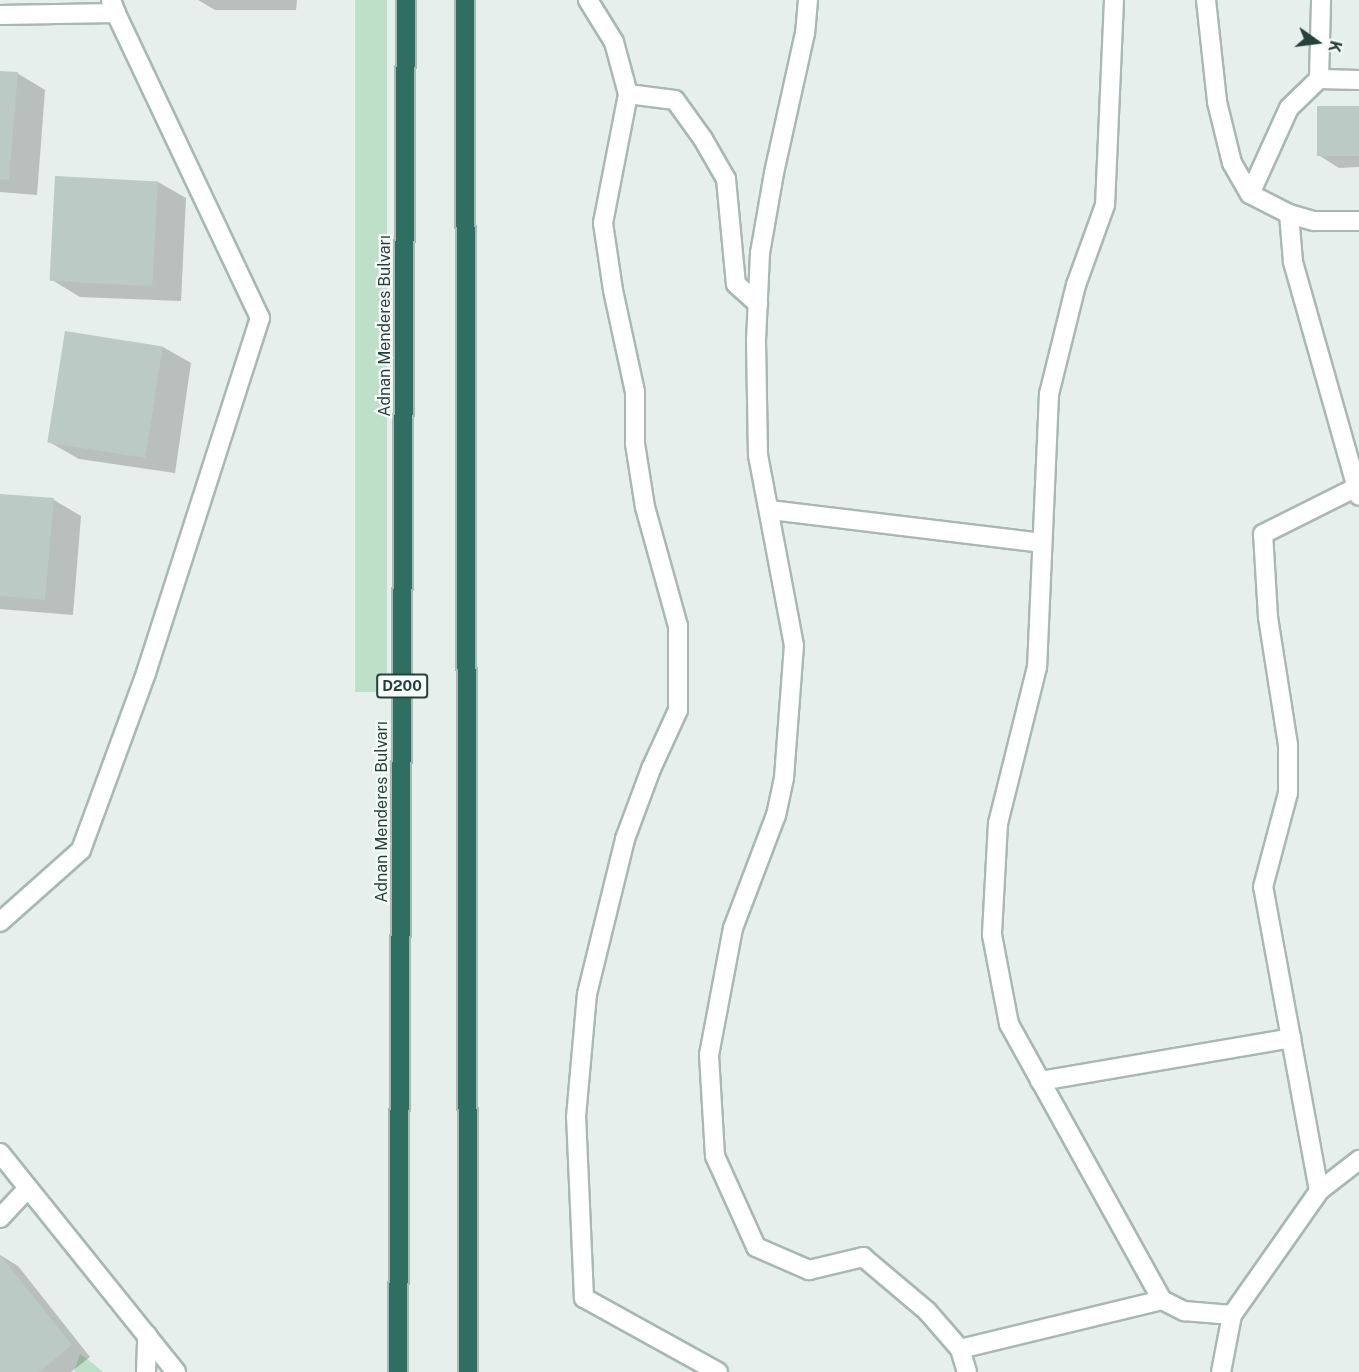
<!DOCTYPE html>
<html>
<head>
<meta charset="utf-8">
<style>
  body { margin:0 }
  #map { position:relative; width:1359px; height:1372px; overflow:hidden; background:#e6efeb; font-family:"Public Sans",sans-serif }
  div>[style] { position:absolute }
  .green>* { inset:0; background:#bfe0c8; transform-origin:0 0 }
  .shadow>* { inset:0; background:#0003 }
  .building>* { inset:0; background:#bbcac4; transform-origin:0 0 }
  .roads { filter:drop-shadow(2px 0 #a8b8b2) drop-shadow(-2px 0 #a8b8b2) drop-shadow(0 2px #a8b8b2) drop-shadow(0 -2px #a8b8b2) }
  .minor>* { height:18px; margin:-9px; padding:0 9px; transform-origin:9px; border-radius:9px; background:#fff }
  .highway>* { height:18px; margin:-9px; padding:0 9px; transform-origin:9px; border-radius:9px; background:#2f6f62 }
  span { translate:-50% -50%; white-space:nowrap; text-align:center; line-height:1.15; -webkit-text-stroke:4.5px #f7fbf9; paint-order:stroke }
  .shield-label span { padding:2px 4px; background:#f7fbf9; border:2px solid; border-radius:4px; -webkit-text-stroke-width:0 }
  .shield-label { font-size:15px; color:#24423a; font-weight:700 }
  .street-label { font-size:16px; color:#24423a }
  .north { position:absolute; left:1287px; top:12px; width:60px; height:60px; -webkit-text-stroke:4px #f7fbf9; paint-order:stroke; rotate:104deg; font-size:16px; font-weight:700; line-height:24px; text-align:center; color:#24423a }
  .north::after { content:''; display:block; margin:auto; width:21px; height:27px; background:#24423a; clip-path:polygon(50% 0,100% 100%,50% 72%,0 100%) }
</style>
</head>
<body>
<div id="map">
  <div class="green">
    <div style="left:355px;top:0;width:32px;height:692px"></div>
    <div style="clip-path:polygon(80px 1354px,94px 1364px,103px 1372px,74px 1372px)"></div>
  </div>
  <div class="shadow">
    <div style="clip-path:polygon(198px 0,297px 0,296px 10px,215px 10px)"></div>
    <div style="clip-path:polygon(0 72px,17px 73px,45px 90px,37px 195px,0 192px)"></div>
    <div style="clip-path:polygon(1359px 108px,1359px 167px,1339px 168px,1320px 156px)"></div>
    <div style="clip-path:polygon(158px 182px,186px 198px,181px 301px,80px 297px,52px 280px)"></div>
    <div style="clip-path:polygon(163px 347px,191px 363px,175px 473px,79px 459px,51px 443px)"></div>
    <div style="clip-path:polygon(0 495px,54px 500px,81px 516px,73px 615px,0 609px)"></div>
    <div style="clip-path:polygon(0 1255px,18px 1266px,90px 1357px,71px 1372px,0 1372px)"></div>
  </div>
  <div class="building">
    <div style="clip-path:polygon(0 71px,18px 72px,9px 180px,0 179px)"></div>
    <div style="left:1359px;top:106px;width:50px;height:42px;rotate:90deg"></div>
    <div style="left:55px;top:176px;width:103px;height:105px;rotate:3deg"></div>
    <div style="left:65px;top:331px;width:99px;height:113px;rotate:9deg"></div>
    <div style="clip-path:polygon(0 494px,54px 498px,45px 600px,0 596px)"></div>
    <div style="clip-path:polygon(0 1255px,72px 1345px,39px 1372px,0 1372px)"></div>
  </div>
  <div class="roads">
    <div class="minor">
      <div style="left:588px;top:0;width:49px;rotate:58.2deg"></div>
      <div style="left:614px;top:42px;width:54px;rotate:74.9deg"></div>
      <div style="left:808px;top:0;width:33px;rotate:95deg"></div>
      <div style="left:805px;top:33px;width:143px;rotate:102.5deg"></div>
      <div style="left:774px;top:173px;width:81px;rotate:99.9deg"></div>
      <div style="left:760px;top:253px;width:88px;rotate:92.6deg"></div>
      <div style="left:756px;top:341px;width:114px;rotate:89deg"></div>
      <div style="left:758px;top:455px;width:193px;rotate:79.3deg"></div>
      <div style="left:794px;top:645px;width:133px;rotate:94.3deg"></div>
      <div style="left:784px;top:778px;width:38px;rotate:102deg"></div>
      <div style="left:776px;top:815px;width:121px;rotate:110.8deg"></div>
      <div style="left:733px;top:928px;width:129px;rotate:100.7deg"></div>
      <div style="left:709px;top:1055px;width:101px;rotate:86.6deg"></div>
      <div style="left:715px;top:1156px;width:100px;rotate:65.7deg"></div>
      <div style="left:756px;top:1247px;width:58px;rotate:23.5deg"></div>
      <div style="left:809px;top:1270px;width:56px;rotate:-13.5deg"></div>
      <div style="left:863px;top:1257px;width:84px;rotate:40.2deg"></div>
      <div style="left:927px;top:1311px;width:50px;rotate:49deg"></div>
      <div style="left:1114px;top:0;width:205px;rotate:92.5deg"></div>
      <div style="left:1105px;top:205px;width:85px;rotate:109.9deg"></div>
      <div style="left:1076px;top:285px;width:112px;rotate:103.9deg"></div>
      <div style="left:1049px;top:394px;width:273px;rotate:92.5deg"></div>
      <div style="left:1037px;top:667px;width:161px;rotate:104deg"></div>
      <div style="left:998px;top:823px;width:112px;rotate:93.1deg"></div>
      <div style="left:992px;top:935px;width:91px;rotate:79.2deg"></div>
      <div style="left:1009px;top:1024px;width:316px;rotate:61deg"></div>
      <div style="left:1162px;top:1300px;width:25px;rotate:27deg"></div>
      <div style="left:1184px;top:1311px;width:48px;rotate:4.8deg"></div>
      <div style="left:1232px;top:1315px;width:58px;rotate:100.9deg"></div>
      <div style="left:1206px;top:0;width:103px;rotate:83.8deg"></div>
      <div style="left:1217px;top:102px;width:63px;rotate:76.2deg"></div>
      <div style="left:1232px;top:163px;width:36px;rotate:60deg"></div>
      <div style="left:1250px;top:194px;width:44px;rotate:27.1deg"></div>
      <div style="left:1289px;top:214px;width:26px;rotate:16deg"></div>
      <div style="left:1314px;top:221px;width:45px"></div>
      <div style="left:0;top:15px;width:116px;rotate:-1deg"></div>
      <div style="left:116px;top:13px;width:14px;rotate:-111deg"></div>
      <div style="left:1319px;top:79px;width:40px;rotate:1.4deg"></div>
      <div style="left:1250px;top:194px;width:94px;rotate:-65.6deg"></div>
      <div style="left:1289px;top:108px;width:42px;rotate:-44deg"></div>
      <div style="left:1319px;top:79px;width:79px;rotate:-88.5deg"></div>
      <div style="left:1289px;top:214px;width:48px;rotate:85.2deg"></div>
      <div style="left:1293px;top:262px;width:243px;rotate:74.2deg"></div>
      <div style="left:770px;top:510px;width:274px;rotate:6.9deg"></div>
      <div style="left:0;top:922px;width:108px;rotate:-41.6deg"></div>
      <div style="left:81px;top:850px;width:189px;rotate:-69.8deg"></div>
      <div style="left:146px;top:673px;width:373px;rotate:-72.2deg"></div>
      <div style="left:260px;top:318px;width:337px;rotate:-115.3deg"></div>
      <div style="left:1040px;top:1081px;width:255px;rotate:-9.7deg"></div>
      <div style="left:0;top:1153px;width:281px;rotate:51.2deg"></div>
      <div style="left:1319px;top:1191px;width:51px;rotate:-37.8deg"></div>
      <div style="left:0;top:1218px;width:41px;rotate:-47deg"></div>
      <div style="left:1232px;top:1315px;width:151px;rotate:-54.9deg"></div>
      <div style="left:1319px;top:1191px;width:309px;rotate:-100.4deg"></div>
      <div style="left:1263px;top:887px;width:97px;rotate:-75.1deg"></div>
      <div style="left:1288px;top:793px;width:48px;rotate:-90deg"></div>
      <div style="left:1288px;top:745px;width:130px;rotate:-98.9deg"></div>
      <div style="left:1268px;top:617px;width:83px;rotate:-93.4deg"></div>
      <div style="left:1263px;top:534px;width:105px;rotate:-26.6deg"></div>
      <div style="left:146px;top:1372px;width:37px;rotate:-88deg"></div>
      <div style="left:718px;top:1372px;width:153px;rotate:-151.1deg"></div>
      <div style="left:584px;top:1298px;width:181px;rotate:-92.5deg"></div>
      <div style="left:576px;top:1117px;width:123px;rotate:-84.9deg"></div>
      <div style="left:587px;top:994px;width:160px;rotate:-76.2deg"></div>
      <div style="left:625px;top:839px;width:75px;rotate:-69.6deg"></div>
      <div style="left:651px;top:769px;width:65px;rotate:-65.4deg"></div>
      <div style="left:678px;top:710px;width:84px;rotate:-90deg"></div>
      <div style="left:678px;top:626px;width:123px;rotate:-105.5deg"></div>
      <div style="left:645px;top:507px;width:64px;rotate:-99deg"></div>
      <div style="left:635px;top:444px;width:52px;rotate:-90deg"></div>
      <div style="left:635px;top:392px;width:104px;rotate:-102.2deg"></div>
      <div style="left:613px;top:290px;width:68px;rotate:-98.5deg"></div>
      <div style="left:603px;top:223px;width:131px;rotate:-79deg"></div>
      <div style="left:628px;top:94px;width:47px;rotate:7.3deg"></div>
      <div style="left:675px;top:100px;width:48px;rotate:54.3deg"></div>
      <div style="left:703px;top:139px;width:46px;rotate:60.1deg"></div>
      <div style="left:726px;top:179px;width:105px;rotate:84.6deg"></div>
      <div style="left:736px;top:284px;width:30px;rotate:42deg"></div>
      <div style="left:967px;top:1372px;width:24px;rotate:-107deg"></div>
      <div style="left:960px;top:1349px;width:208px;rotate:-13.6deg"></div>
    </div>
    <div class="highway">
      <div style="left:465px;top:0;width:1372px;rotate:89.87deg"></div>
      <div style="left:398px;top:1372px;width:1372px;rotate:-89.67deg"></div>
    </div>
  </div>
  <div class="shield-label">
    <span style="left:402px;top:686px">D200</span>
  </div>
  <div class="street-label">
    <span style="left:385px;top:326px;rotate:-90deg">Adnan Menderes Bulvarı</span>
    <span style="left:382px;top:812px;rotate:-90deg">Adnan Menderes Bulvarı</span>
  </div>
  <div class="north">K</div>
</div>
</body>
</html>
